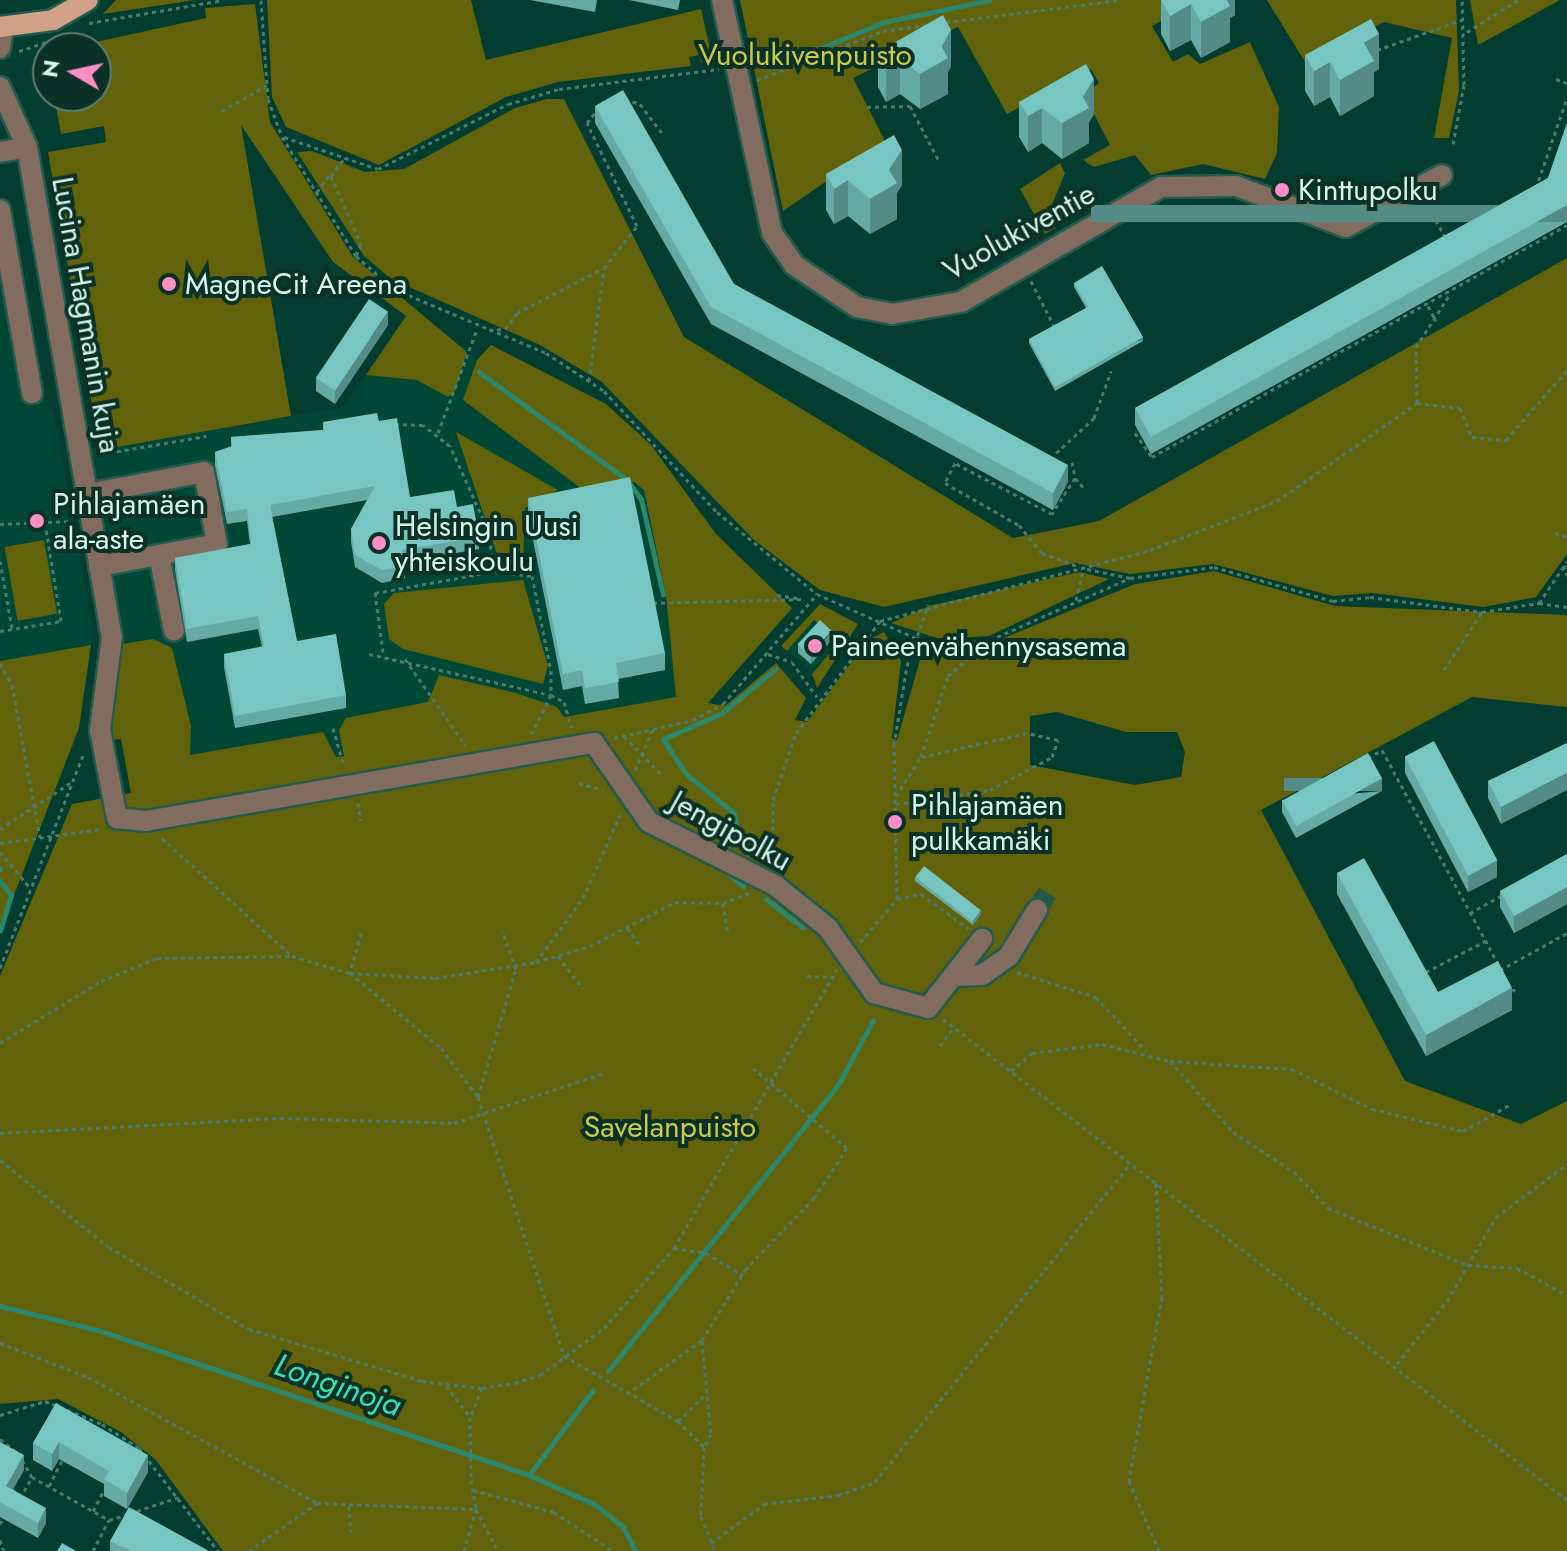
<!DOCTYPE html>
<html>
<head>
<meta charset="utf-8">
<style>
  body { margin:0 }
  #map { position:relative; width:1567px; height:1551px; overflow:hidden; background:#023d2f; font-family:Jost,sans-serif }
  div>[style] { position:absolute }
  .built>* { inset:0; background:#004736; transform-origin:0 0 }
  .green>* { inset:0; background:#62620b; transform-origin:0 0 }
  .stream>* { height:5px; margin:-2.5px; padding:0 2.5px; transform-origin:2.5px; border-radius:2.5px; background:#2d876d }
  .minor-tunnel>* { height:20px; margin-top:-10px; transform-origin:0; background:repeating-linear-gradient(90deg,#22594b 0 20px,transparent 0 30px) }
  .path>* { height:3px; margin-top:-1.5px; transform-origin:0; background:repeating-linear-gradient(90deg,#4a7c6e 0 4px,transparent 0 8px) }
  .roads { filter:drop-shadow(2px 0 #245b4d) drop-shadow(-2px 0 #245b4d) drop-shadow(0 2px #245b4d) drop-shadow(0 -2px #245b4d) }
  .minor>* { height:20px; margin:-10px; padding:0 10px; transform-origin:10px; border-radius:10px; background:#826b5f }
  .major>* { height:20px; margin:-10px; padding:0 10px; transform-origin:10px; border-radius:10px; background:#d1a288 }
  .wall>* { inset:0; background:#66aaa6 }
  .shaded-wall>* { inset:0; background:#538b87; transform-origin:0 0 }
  .building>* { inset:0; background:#77c6c1; transform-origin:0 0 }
  .dots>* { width:22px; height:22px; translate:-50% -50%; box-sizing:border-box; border:4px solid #0b3126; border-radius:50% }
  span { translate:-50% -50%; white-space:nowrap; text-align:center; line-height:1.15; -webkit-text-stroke:8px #0b3126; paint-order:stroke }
  .park-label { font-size:30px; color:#c8ca49 }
  .poi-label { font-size:30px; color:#d4f6e8 }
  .left { translate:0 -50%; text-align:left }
  .street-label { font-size:30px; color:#d4f6e8 }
  .water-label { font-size:32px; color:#38e0b3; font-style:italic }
  .north { position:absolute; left:32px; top:32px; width:80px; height:80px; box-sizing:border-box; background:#0b3126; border:2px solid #5b8074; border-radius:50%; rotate:279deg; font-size:22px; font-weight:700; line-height:32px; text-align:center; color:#d4f6e8 }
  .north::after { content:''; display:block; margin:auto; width:28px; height:36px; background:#fb8fc4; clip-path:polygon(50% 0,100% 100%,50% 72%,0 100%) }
</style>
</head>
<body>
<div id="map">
  <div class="built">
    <div style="clip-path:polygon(0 226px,31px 385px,54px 412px,93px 630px,91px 645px,0 661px)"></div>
    <div style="clip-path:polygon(411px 309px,644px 490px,666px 596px,676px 697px,131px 793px,121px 739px,109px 720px,88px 451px,344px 407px)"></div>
    <div style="left:814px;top:620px;width:33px;height:41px;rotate:41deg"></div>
  </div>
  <div class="green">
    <div style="clip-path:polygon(116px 0,195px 0,103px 14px)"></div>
    <div style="clip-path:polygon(267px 0,471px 0,486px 60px,701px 9px,713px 62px,701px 63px,699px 55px,689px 57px,691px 66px,558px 82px,506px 97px,379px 165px,286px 127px,272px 97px)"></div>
    <div style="clip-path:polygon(740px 0,1198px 0,1152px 26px,1173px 62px,1188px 54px,1200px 64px,1250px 42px,1279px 107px,1277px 153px,1265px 179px,1203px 164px,1151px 175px,1135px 155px,1094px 167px,1083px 160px,1110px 145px,1084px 95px,1099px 83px,1091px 69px,1007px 114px,958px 27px,853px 78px,885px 141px,783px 211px)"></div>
    <div style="clip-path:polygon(1267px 0,1456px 0,1459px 91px,1449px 138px,1434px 138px,1452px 38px,1384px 22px,1305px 62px)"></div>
    <div style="clip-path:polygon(1470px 0,1560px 0,1478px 45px)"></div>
    <div style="clip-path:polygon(255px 4px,270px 122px,353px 257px,467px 352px,455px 391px,448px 397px,417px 380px,366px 375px,406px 316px,333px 262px,241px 125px,291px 416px,100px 450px,48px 152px,106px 142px,104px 126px,61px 134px,54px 96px,96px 96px,96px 48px,68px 48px,206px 18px,205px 8px)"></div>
    <div style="clip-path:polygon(547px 99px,564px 99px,684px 337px,1013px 538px,1099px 521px,1567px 258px,1567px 554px,1536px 597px,1483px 607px,1373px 593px,1333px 596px,1213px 564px,1130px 574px,1075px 563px,884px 607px,820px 590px,754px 540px,602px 382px,540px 345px,391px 279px,364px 256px,297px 152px,312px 151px,365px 172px,404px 169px,515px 108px)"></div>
    <div style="clip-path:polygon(1060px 163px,1065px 173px,1046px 219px,1056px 228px,1045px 234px,1020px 189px)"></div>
    <div style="clip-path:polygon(evenodd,491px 345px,606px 404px,651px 445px,716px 534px,792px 608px,708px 703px,725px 706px,776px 663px,806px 698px,795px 720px,807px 722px,868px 640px,884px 632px,901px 661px,892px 738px,897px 740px,924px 646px,992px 643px,1135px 584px,1214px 571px,1335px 606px,1567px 615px,1567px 707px,1472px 697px,1261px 810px,1405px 1081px,1521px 1124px,1567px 1101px,1567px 1551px,223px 1551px,156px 1460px,121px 1432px,58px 1399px,0 1404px,0 976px,72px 804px,131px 793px,121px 739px,108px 740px,117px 645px,153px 639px,172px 648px,191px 726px,190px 755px,323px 732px,336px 757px,344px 756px,339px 730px,346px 718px,428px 702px,439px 675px,516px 693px,557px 707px,564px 717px,676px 697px,666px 596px,644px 490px,634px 482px,582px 489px,463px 400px,477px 360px,491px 345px,1057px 712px,1126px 732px,1177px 732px,1185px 752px,1181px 777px,1135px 785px,1030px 765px,1030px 716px,1057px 712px)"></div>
    <div style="clip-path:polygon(456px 432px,558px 490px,525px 508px,523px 563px,500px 563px)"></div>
    <div style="left:44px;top:540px;width:75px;height:40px;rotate:80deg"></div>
    <div style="clip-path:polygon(1079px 572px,1109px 579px,989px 636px,940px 639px,891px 623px,929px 606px)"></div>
    <div style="clip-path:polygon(523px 580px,548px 666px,543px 684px,403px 649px,389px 639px,384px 604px,394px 593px)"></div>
    <div style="clip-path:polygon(820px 604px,858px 624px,817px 688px,812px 674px,839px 642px,814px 620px,787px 651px,781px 646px)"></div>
    <div style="clip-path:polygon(91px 645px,79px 728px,0 931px,0 661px)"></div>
  </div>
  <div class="stream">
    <div style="left:760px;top:62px;width:15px;rotate:20deg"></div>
    <div style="left:774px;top:67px;width:119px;rotate:-22.2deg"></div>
    <div style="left:884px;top:22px;width:108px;rotate:-11.7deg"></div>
    <div style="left:479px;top:372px;width:183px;rotate:36.1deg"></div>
    <div style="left:627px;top:480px;width:24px;rotate:54deg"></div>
    <div style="left:641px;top:499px;width:98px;rotate:77.1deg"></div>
    <div style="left:726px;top:847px;width:20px;rotate:-57deg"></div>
    <div style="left:737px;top:830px;width:17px;rotate:-100deg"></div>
    <div style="left:734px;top:813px;width:62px;rotate:-140.9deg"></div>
    <div style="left:686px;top:774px;width:42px;rotate:-123.3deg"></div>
    <div style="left:663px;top:739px;width:64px;rotate:-23.8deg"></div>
    <div style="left:722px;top:713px;width:69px;rotate:-39.7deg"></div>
    <div style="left:713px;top:860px;width:40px;rotate:41deg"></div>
    <div style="left:0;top:869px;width:1px;rotate:-90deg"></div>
    <div style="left:0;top:881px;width:18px;rotate:52deg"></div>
    <div style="left:11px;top:895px;width:37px;rotate:107deg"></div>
    <div style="left:766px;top:899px;width:46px;rotate:37.9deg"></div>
    <div style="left:0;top:1306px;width:101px;rotate:13.8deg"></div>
    <div style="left:98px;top:1330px;width:455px;rotate:18.6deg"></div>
    <div style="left:529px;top:1475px;width:71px;rotate:24deg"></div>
    <div style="left:594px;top:1504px;width:37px;rotate:38deg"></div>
    <div style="left:623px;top:1527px;width:27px;rotate:62deg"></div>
    <div style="left:608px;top:1371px;width:367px;rotate:-51.2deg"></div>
    <div style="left:838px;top:1085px;width:74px;rotate:-61.7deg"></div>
    <div style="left:529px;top:1475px;width:106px;rotate:-53deg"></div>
  </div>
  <div class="minor-tunnel">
    <div style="left:1037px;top:910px;width:29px;rotate:-59deg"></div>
  </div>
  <div class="path">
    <div style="left:261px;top:0;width:99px;rotate:86deg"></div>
    <div style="left:268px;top:99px;width:40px;rotate:69.8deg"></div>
    <div style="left:282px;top:137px;width:140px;rotate:58.1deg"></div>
    <div style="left:356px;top:256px;width:50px;rotate:41deg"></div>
    <div style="left:394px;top:289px;width:165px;rotate:22.8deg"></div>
    <div style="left:546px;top:353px;width:69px;rotate:33.2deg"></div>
    <div style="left:604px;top:391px;width:166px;rotate:47deg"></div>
    <div style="left:717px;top:512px;width:129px;rotate:39.4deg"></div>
    <div style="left:817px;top:594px;width:108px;rotate:24deg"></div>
    <div style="left:916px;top:638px;width:33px;rotate:11deg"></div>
    <div style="left:948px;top:644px;width:42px;rotate:-5.4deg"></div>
    <div style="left:990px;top:640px;width:153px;rotate:-23.9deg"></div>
    <div style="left:1130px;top:578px;width:85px;rotate:-7.5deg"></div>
    <div style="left:1214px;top:567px;width:124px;rotate:15.9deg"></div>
    <div style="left:1333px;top:601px;width:37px;rotate:-6deg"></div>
    <div style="left:1370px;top:597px;width:113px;rotate:7.6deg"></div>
    <div style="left:1482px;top:612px;width:58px;rotate:-9deg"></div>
    <div style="left:1539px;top:603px;width:28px;rotate:8deg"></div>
    <div style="left:946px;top:22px;width:175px;rotate:-7.2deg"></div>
    <div style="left:89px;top:23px;width:136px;rotate:-9.7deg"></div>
    <div style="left:1467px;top:32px;width:60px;rotate:-32.1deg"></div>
    <div style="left:1377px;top:50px;width:92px;rotate:-19.6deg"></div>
    <div style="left:19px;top:51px;width:28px;rotate:-18deg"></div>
    <div style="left:1556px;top:79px;width:12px;rotate:20deg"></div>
    <div style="left:757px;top:80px;width:135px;rotate:-21.3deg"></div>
    <div style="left:883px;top:31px;width:44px;rotate:-7.8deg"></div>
    <div style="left:625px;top:99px;width:16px;rotate:18deg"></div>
    <div style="left:640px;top:104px;width:40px;rotate:53deg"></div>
    <div style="left:867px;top:107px;width:43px;rotate:-1.3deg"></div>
    <div style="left:910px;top:106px;width:62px;rotate:62.2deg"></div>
    <div style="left:222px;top:111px;width:52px;rotate:-30deg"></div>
    <div style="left:284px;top:137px;width:99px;rotate:18.8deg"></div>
    <div style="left:378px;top:169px;width:145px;rotate:-26.6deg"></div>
    <div style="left:508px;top:104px;width:53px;rotate:-16.4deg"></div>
    <div style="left:559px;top:89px;width:161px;rotate:-7.1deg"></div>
    <div style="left:1453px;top:144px;width:60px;rotate:-79.4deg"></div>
    <div style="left:1464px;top:85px;width:85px;rotate:-91.3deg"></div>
    <div style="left:343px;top:160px;width:20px;rotate:127deg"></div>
    <div style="left:331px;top:176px;width:74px;rotate:66.2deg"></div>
    <div style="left:361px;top:244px;width:13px;rotate:113deg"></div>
    <div style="left:1536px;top:188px;width:95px;rotate:-71deg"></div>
    <div style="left:317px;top:192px;width:24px;rotate:-55deg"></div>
    <div style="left:1428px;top:206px;width:37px;rotate:61deg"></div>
    <div style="left:1031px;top:281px;width:53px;rotate:62.9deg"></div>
    <div style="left:1428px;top:306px;width:17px;rotate:62deg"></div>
    <div style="left:489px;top:330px;width:16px;rotate:-4deg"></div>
    <div style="left:505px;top:329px;width:20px;rotate:-53deg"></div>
    <div style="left:517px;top:313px;width:96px;rotate:-27.4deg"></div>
    <div style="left:589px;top:381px;width:114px;rotate:-82.4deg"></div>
    <div style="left:604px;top:268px;width:53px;rotate:-51.8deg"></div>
    <div style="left:637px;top:226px;width:114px;rotate:-115.9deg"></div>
    <div style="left:587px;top:123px;width:29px;rotate:-52deg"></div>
    <div style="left:1417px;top:403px;width:56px;rotate:-91deg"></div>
    <div style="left:1416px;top:347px;width:63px;rotate:-57.3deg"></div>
    <div style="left:438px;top:433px;width:111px;rotate:-69.4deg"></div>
    <div style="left:1135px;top:433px;width:29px;rotate:55deg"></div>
    <div style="left:1152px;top:457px;width:475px;rotate:-29.2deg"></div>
    <div style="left:1056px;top:453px;width:52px;rotate:-42.6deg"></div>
    <div style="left:1094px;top:418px;width:50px;rotate:-70.1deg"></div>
    <div style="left:101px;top:454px;width:107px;rotate:-9.7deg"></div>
    <div style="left:1072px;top:462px;width:16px;rotate:79deg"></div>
    <div style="left:1075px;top:478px;width:43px;rotate:122.6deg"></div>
    <div style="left:1052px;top:514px;width:110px;rotate:-152.3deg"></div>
    <div style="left:955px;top:463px;width:22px;rotate:117deg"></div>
    <div style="left:945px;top:483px;width:85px;rotate:29.6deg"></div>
    <div style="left:1019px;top:525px;width:36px;rotate:51deg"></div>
    <div style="left:1042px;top:553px;width:40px;rotate:20.2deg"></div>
    <div style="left:1075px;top:478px;width:12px;rotate:48deg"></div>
    <div style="left:0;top:524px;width:72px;rotate:-2.4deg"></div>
    <div style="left:1555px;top:533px;width:13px;rotate:18deg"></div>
    <div style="left:0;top:561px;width:68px;rotate:79.8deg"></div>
    <div style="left:1564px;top:565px;width:11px;rotate:75deg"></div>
    <div style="left:1087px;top:569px;width:44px;rotate:11.8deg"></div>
    <div style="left:487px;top:570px;width:45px;rotate:7.6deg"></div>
    <div style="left:532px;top:576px;width:97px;rotate:78.7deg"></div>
    <div style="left:551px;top:671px;width:24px;rotate:90deg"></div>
    <div style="left:551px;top:695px;width:45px;rotate:116.6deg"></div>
    <div style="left:777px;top:595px;width:24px;rotate:9deg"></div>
    <div style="left:1076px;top:600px;width:32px;rotate:-77deg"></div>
    <div style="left:653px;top:603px;width:151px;rotate:-1.5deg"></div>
    <div style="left:1539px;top:603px;width:50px;rotate:-55.7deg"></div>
    <div style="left:0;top:631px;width:62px;rotate:-9.3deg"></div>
    <div style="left:61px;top:621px;width:105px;rotate:-99.3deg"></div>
    <div style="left:383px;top:652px;width:60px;rotate:-97.7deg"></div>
    <div style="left:375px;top:593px;width:107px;rotate:-10.3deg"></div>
    <div style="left:480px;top:574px;width:20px;rotate:-57deg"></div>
    <div style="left:491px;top:557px;width:23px;rotate:-92deg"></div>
    <div style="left:490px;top:534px;width:97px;rotate:-114.4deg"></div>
    <div style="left:450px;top:446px;width:34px;rotate:-142deg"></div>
    <div style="left:423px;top:425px;width:29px;rotate:-178deg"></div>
    <div style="left:369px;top:654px;width:187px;rotate:12.7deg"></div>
    <div style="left:551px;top:695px;width:15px;rotate:28deg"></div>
    <div style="left:564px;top:702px;width:27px;rotate:73deg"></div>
    <div style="left:768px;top:654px;width:25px;rotate:18deg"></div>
    <div style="left:792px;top:662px;width:43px;rotate:54.5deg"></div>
    <div style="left:405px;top:659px;width:106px;rotate:55deg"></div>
    <div style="left:0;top:663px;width:25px;rotate:61deg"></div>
    <div style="left:12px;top:685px;width:155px;rotate:79.6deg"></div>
    <div style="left:1444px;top:670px;width:69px;rotate:-56.8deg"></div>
    <div style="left:333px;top:728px;width:40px;rotate:74deg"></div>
    <div style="left:624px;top:736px;width:56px;rotate:45.7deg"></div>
    <div style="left:614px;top:738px;width:81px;rotate:-12.8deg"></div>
    <div style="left:693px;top:720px;width:34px;rotate:-28deg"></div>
    <div style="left:723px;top:704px;width:145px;rotate:-49.5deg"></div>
    <div style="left:1368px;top:758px;width:16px;rotate:-30deg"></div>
    <div style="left:1382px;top:750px;width:241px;rotate:61.5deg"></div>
    <div style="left:635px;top:770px;width:45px;rotate:-66.3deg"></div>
    <div style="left:579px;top:783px;width:25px;rotate:16deg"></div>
    <div style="left:896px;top:796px;width:46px;rotate:-57.3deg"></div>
    <div style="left:921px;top:757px;width:85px;rotate:-71.6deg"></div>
    <div style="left:948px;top:676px;width:55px;rotate:-41.3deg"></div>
    <div style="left:358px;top:803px;width:18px;rotate:81deg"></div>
    <div style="left:896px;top:804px;width:95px;rotate:-8.5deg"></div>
    <div style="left:990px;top:790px;width:70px;rotate:-28deg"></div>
    <div style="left:1052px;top:757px;width:18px;rotate:-71deg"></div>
    <div style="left:1058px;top:740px;width:32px;rotate:-167deg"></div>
    <div style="left:1027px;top:733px;width:109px;rotate:167.2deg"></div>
    <div style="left:0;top:829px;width:84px;rotate:-33.3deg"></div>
    <div style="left:162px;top:838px;width:176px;rotate:42.2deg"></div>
    <div style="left:0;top:843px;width:103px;rotate:-7.8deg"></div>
    <div style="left:0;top:852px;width:48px;rotate:50deg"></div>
    <div style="left:749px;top:852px;width:25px;rotate:-27deg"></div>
    <div style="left:773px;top:862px;width:62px;rotate:-90deg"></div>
    <div style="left:773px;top:800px;width:71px;rotate:-71.1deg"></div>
    <div style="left:796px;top:733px;width:140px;rotate:-53.1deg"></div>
    <div style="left:880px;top:621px;width:279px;rotate:-14.7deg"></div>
    <div style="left:1150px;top:550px;width:136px;rotate:-21.1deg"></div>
    <div style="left:1277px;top:501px;width:171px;rotate:-35deg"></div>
    <div style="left:1417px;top:403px;width:43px;rotate:6.6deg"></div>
    <div style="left:1460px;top:408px;width:31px;rotate:68deg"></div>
    <div style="left:1472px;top:437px;width:34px;rotate:5deg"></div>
    <div style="left:1506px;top:440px;width:93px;rotate:-48.9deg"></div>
    <div style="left:897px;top:899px;width:154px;rotate:-91.1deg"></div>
    <div style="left:894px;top:745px;width:80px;rotate:-80.7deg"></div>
    <div style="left:907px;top:666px;width:65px;rotate:-71deg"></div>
    <div style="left:723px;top:903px;width:30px;rotate:81deg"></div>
    <div style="left:1470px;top:913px;width:37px;rotate:-29deg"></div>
    <div style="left:627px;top:928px;width:20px;rotate:53deg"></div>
    <div style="left:361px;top:933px;width:41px;rotate:105.4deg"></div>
    <div style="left:350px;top:973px;width:85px;rotate:3.4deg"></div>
    <div style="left:435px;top:978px;width:102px;rotate:-9deg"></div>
    <div style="left:536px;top:962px;width:79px;rotate:-53.7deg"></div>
    <div style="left:583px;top:898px;width:91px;rotate:-66deg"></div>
    <div style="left:860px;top:942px;width:57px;rotate:-49.3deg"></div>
    <div style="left:897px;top:899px;width:25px;rotate:-12deg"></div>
    <div style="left:921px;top:894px;width:59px;rotate:36.1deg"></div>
    <div style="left:558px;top:956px;width:41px;rotate:52.9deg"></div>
    <div style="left:536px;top:962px;width:56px;rotate:-16.5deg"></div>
    <div style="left:590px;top:946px;width:96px;rotate:-27.4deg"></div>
    <div style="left:675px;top:902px;width:48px;rotate:1.2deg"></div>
    <div style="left:723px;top:903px;width:28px;rotate:-21deg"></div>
    <div style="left:0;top:968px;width:232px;rotate:-68.7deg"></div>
    <div style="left:1500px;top:970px;width:77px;rotate:-28.9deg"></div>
    <div style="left:1017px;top:972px;width:83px;rotate:17.6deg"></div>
    <div style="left:1096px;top:997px;width:74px;rotate:47.2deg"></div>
    <div style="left:1426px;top:972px;width:67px;rotate:-27.7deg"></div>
    <div style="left:807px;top:976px;width:23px;rotate:2deg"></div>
    <div style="left:1512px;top:989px;width:8px;rotate:30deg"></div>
    <div style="left:943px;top:1019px;width:788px;rotate:37.63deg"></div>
    <div style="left:0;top:1043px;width:119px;rotate:-31.5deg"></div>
    <div style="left:101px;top:981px;width:61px;rotate:-22.3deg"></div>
    <div style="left:157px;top:958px;width:135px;rotate:-0.8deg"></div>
    <div style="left:292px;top:956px;width:60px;rotate:16.3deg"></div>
    <div style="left:350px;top:973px;width:118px;rotate:39.5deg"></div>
    <div style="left:441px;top:1048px;width:61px;rotate:52.9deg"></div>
    <div style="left:478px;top:1097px;width:273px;rotate:71.6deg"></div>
    <div style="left:564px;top:1356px;width:131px;rotate:29.7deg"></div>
    <div style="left:678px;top:1421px;width:37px;rotate:45deg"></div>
    <div style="left:704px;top:1447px;width:69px;rotate:92.5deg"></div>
    <div style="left:701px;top:1516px;width:38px;rotate:68deg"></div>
    <div style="left:940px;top:1046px;width:24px;rotate:-54deg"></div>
    <div style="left:1170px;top:1061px;width:122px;rotate:3.8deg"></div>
    <div style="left:1292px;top:1069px;width:89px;rotate:26.6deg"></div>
    <div style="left:1372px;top:1109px;width:94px;rotate:13.6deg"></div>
    <div style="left:1463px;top:1131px;width:55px;rotate:-29.4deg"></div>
    <div style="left:1011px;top:1071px;width:28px;rotate:-41deg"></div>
    <div style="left:1032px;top:1053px;width:71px;rotate:-7.3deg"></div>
    <div style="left:1102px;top:1044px;width:70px;rotate:14deg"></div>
    <div style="left:1170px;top:1061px;width:95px;rotate:48.4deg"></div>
    <div style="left:1233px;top:1132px;width:73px;rotate:33.3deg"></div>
    <div style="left:1294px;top:1172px;width:50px;rotate:46.6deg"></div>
    <div style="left:1328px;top:1208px;width:151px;rotate:22.2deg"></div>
    <div style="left:1468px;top:1265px;width:49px;rotate:3.5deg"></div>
    <div style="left:1517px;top:1268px;width:57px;rotate:28.4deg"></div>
    <div style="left:478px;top:1097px;width:134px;rotate:-73.5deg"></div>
    <div style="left:516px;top:969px;width:41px;rotate:-109.7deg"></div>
    <div style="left:0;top:1133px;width:280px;rotate:-3.1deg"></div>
    <div style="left:280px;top:1118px;width:174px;rotate:1.6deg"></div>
    <div style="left:454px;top:1123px;width:158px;rotate:-18.4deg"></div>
    <div style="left:0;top:1160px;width:139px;rotate:38.6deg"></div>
    <div style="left:109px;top:1247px;width:162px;rotate:30.4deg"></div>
    <div style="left:249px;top:1329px;width:181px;rotate:16.7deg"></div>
    <div style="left:422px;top:1381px;width:60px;rotate:6.7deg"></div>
    <div style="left:482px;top:1388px;width:33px;rotate:-9deg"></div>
    <div style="left:515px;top:1383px;width:26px;rotate:-18deg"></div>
    <div style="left:540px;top:1375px;width:79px;rotate:-36.3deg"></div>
    <div style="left:604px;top:1328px;width:106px;rotate:-48.8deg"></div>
    <div style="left:674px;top:1248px;width:323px;rotate:-59.7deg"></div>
    <div style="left:1156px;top:1183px;width:114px;rotate:87deg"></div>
    <div style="left:1162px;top:1297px;width:187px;rotate:100.2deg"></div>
    <div style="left:1129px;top:1481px;width:76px;rotate:66.8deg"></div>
    <div style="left:674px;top:1248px;width:32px;rotate:9deg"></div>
    <div style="left:706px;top:1253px;width:43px;rotate:30.7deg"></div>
    <div style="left:702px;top:1341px;width:93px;rotate:84.5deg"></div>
    <div style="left:711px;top:1434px;width:15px;rotate:118deg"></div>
    <div style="left:0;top:1343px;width:94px;rotate:21.1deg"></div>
    <div style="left:88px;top:1377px;width:261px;rotate:28.8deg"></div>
    <div style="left:317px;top:1503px;width:159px;rotate:2.2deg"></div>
    <div style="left:1397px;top:1364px;width:80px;rotate:-51.6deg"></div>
    <div style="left:1447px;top:1301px;width:97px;rotate:-59.7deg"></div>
    <div style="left:1496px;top:1217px;width:89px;rotate:-36.7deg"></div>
    <div style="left:446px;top:1386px;width:39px;rotate:52deg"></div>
    <div style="left:482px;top:1388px;width:31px;rotate:112deg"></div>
    <div style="left:470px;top:1417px;width:63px;rotate:89.1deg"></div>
    <div style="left:471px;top:1480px;width:29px;rotate:80deg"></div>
    <div style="left:476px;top:1509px;width:47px;rotate:62.4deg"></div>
    <div style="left:627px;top:1394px;width:92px;rotate:-35.8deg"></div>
    <div style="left:702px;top:1340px;width:82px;rotate:-58.4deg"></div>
    <div style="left:745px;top:1270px;width:100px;rotate:-46.2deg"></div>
    <div style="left:814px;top:1198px;width:60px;rotate:-56.6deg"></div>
    <div style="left:847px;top:1148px;width:123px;rotate:-139.6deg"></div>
    <div style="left:0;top:1415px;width:47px;rotate:-17.3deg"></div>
    <div style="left:45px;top:1401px;width:61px;rotate:22deg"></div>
    <div style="left:102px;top:1424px;width:44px;rotate:33deg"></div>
    <div style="left:139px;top:1448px;width:130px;rotate:52.5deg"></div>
    <div style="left:678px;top:1421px;width:36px;rotate:-44deg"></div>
    <div style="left:0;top:1439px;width:23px;rotate:38deg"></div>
    <div style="left:22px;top:1460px;width:20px;rotate:60deg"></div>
    <div style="left:32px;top:1477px;width:88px;rotate:29.2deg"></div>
    <div style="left:49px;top:1486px;width:33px;rotate:-63deg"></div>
    <div style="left:473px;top:1490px;width:84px;rotate:15.2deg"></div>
    <div style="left:554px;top:1512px;width:71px;rotate:33.5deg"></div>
    <div style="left:20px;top:1498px;width:24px;rotate:-60deg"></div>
    <div style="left:349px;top:1506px;width:26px;rotate:86deg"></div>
    <div style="left:93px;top:1511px;width:24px;rotate:-62deg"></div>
    <div style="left:137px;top:1511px;width:44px;rotate:-18.4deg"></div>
    <div style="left:0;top:1524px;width:10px;rotate:-61deg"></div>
    <div style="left:0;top:1540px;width:12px;rotate:70deg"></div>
    <div style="left:711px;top:1543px;width:66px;rotate:-36.3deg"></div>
    <div style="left:764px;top:1504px;width:75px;rotate:-6.9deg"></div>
    <div style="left:838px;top:1495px;width:39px;rotate:-19deg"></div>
    <div style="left:875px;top:1482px;width:408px;rotate:-51.3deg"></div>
    <div style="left:93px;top:1551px;width:35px;rotate:-63deg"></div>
    <div style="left:109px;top:1520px;width:18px;rotate:-16deg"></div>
    <div style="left:249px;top:1551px;width:83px;rotate:-35.2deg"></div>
    <div style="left:464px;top:1551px;width:44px;rotate:-74.1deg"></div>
  </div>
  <div class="roads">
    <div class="minor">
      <div style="left:722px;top:0;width:238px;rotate:77.9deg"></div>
      <div style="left:772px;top:233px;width:39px;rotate:55deg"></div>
      <div style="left:794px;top:265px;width:76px;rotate:33.7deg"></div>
      <div style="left:857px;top:307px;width:36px;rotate:11deg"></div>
      <div style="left:892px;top:314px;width:70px;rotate:-9.9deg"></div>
      <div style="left:961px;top:302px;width:231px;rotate:-29.9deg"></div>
      <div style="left:1161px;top:187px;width:75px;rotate:-0.8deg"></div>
      <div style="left:1236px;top:186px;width:117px;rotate:20.4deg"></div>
      <div style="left:1346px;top:227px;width:109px;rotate:-28.4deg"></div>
      <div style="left:0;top:48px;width:20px;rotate:-81deg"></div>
      <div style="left:0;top:87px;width:66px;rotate:65.8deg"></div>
      <div style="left:27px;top:147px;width:497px;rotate:80.2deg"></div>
      <div style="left:112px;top:637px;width:94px;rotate:97.4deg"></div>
      <div style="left:100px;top:730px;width:90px;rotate:79.1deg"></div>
      <div style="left:117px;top:818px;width:29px;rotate:6deg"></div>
      <div style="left:146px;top:821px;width:455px;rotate:-9.9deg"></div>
      <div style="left:594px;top:743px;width:96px;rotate:55.2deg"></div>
      <div style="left:649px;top:822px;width:142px;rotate:26.7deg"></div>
      <div style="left:776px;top:886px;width:67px;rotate:38.9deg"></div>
      <div style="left:828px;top:928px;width:80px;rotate:54.7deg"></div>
      <div style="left:874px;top:993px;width:56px;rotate:15.5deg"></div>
      <div style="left:928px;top:1008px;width:88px;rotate:-52deg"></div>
      <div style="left:0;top:152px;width:27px;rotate:-10deg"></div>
      <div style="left:0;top:210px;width:186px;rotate:80.1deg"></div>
      <div style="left:87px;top:494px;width:119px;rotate:-10.6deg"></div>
      <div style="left:204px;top:472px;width:73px;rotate:79.8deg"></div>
      <div style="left:217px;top:544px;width:120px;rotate:169.4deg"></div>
      <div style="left:159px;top:555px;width:77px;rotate:78.8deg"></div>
      <div style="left:956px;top:976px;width:26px;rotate:-2deg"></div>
      <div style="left:982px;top:975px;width:33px;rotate:-35deg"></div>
      <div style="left:1009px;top:956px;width:54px;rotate:-58.7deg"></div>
    </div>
    <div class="major">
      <div style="left:0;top:27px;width:53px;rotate:-7.5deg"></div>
      <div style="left:53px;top:20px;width:40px;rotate:-29.7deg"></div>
    </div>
  </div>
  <div class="wall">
    <div style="clip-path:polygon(530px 0,597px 0,595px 12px)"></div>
    <div style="clip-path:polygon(629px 0,680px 0,678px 10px)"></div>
    <div style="clip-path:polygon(1161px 0,1235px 0,1235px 15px,1230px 18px,1230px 42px,1201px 58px,1191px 40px,1170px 51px,1161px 34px)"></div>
    <div style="clip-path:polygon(878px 52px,951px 66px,948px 72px,948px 94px,920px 109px,900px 94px,886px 102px,878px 87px)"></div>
    <div style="clip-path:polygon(1305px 55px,1379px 69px,1374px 72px,1374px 96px,1340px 116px,1330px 97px,1314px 106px,1305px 91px)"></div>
    <div style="clip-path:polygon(1019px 102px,1094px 114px,1089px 122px,1089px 143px,1062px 159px,1042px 143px,1028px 152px,1019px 137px)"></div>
    <div style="clip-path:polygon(595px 106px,734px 284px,1068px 482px,1053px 510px,711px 324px,595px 123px)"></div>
    <div style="clip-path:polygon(1567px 123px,1567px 222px,1151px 454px,1135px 425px,1135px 408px,1548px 178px)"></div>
    <div style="clip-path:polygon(826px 174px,902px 185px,897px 193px,897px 219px,870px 234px,848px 216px,834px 224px,826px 210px)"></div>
    <div style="clip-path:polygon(1074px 283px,1143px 341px,1055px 391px,1029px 343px,1029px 339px,1086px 308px,1074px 287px)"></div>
    <div style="clip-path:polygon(388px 325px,335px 404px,316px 391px,316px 378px)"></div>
    <div style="clip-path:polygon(379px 421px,410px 497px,457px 507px,479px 537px,479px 549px,404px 562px,405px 578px,382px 583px,355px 567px,351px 542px,351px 529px,367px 500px,272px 517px,297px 641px,346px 695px,346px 708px,235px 728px,224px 667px,224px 654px,262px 647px,258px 629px,187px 642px,175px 570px,175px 558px,250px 544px,247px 521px,227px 524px,215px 465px,215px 452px,231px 447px,231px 437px,323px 430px,323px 422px)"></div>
    <div style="clip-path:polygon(528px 498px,665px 653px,665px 670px,618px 679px,619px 698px,585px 704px,582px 686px,563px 690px,528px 515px)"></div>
    <div style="clip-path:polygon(832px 639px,811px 664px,798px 653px,798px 644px)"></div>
    <div style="clip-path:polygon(1567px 743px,1501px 824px,1488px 798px,1488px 781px)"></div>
    <div style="clip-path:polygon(1405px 756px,1497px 877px,1468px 892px,1405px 773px)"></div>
    <div style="clip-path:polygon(1382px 791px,1296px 838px,1282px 812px,1282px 800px)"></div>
    <div style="clip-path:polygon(1567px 854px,1567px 904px,1514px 933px,1500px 907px,1500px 891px)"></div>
    <div style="clip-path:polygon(1337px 873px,1438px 992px,1512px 1010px,1426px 1056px,1337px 894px)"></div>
    <div style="clip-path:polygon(915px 877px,981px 914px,973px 925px,915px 881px)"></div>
    <div style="clip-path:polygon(56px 1403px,148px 1472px,127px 1509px,104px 1496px,104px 1484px,59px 1459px,52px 1471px,33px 1460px,33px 1443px)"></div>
    <div style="clip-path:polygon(0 1442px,24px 1470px,13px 1489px,46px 1523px,38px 1538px,0 1517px)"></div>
    <div style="clip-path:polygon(110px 1541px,209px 1551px,110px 1551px)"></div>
  </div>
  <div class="shaded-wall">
    <div style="clip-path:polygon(1220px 0,1235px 0,1235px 15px,1230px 18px,1230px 42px,1201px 58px,1201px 22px)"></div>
    <div style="clip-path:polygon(1191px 4px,1191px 40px,1170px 51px,1170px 16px)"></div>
    <div style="clip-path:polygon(951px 30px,951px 66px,948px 72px,948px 94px,920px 109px,920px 74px,942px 47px)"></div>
    <div style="clip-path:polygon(1379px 34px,1379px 69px,1374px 72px,1374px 96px,1340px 116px,1340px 80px,1364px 43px)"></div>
    <div style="clip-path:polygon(900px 59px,900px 94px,886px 102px,886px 67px)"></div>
    <div style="clip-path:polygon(1330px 62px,1330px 97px,1314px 106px,1314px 71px)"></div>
    <div style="clip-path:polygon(1094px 79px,1094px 114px,1089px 122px,1089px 143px,1062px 159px,1062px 123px,1083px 97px)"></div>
    <div style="clip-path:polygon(1042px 108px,1042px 143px,1028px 152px,1028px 116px)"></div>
    <div style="clip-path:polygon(902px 150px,902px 185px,897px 193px,897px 219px,870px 234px,870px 199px)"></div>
    <div style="clip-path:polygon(848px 180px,848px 216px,834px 224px,834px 189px)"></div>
    <div style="left:1567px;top:205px;width:17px;height:476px;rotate:90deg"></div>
    <div style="clip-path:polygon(388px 312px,388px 325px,335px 404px,335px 391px)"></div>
    <div style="left:1143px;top:337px;width:4px;height:101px;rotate:90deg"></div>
    <div style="clip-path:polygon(1068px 465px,1068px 482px,1053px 510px,1053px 493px)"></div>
    <div style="clip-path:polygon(832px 631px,832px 639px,811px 664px,811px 655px)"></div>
    <div style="clip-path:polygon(1567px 773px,1567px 790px,1501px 824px,1501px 807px)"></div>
    <div style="left:1382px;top:778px;width:13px;height:98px;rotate:90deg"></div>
    <div style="clip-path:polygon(1497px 860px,1497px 877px,1468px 892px,1468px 875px)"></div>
    <div style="clip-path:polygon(1567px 887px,1567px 904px,1514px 933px,1514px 916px)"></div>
    <div style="clip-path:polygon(981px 910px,981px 914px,973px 925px,973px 921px)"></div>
    <div style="clip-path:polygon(1512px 988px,1512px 1010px,1426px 1056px,1426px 1035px)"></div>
    <div style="clip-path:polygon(59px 1442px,59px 1459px,52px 1471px,52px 1454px)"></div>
    <div style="clip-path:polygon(24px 1455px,24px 1470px,6px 1501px,6px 1486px)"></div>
    <div style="clip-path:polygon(148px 1455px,148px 1472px,127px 1509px,127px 1493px)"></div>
    <div style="clip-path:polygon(46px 1508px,46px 1523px,38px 1538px,38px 1523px)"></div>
  </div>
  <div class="building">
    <div style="clip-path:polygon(1161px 0,1227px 0,1230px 6px,1201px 22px,1191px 4px,1170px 16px)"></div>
    <div style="clip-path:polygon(943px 15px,951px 30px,942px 47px,948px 58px,920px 74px,900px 59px,886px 67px,878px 52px)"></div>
    <div style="clip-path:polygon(1371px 19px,1379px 34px,1364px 43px,1374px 61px,1340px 80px,1330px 62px,1314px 71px,1305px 55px)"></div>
    <div style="clip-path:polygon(1086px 64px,1094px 79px,1083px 97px,1089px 108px,1062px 123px,1042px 108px,1028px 116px,1019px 102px)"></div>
    <div style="clip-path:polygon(623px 90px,734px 284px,1068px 465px,1053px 493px,711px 307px,595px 106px)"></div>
    <div style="clip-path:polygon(1567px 123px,1567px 205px,1151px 437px,1135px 408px,1548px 178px)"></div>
    <div style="clip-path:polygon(894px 135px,902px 150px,889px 170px,897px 183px,870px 199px,848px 180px,834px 189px,826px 174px)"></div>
    <div style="clip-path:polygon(1102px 266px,1143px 337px,1055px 387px,1029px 339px,1088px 307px,1074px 283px)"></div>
    <div style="left:369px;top:299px;width:23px;height:95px;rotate:34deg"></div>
    <div style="clip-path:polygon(377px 413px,379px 421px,397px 418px,410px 497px,454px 490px,457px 507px,473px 504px,479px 537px,402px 550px,405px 566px,382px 570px,355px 555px,351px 529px,375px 486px,270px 505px,297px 641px,336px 634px,346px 695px,235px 716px,224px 654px,264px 646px,258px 616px,187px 629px,175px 558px,251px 544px,247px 509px,227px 512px,215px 452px,232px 446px,231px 437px,324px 430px,323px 422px)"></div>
    <div style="clip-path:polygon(630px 477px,665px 653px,616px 663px,619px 682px,585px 688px,582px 670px,563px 674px,528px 498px)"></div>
    <div style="left:820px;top:620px;width:16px;height:33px;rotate:43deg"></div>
    <div style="left:1434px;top:741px;width:135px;height:33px;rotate:62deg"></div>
    <div style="clip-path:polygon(1567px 743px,1567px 773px,1501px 807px,1488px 781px)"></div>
    <div style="left:1368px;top:753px;width:29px;height:98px;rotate:61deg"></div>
    <div style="clip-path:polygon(1567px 854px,1567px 887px,1514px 916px,1500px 891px)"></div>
    <div style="clip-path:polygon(1364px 858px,1438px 992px,1498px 961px,1512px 988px,1426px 1035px,1337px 873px)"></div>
    <div style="left:924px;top:866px;width:72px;height:14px;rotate:38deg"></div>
    <div style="clip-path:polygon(56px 1403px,148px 1455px,127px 1493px,104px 1479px,109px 1471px,59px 1442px,52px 1454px,33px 1443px)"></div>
    <div style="clip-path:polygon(0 1442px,24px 1455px,6px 1486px,46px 1508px,38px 1523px,0 1502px)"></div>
    <div style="clip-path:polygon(129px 1507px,209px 1551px,132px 1551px,110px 1541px)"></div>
    <div style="clip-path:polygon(62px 1543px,76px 1551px,57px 1551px)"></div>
  </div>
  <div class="dots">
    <div style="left:1282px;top:190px;background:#fb8fc4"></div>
    <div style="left:169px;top:284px;background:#fb8fc4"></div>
    <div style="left:37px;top:521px;background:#fb8fc4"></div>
    <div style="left:379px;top:543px;background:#fb8fc4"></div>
    <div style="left:815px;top:646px;background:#fb8fc4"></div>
    <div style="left:895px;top:822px;background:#fb8fc4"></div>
  </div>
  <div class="park-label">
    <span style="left:805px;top:55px">Vuolukivenpuisto</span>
    <span style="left:670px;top:1127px">Savelanpuisto</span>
  </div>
  <div class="poi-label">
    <span class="left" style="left:1298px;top:190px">Kinttupolku</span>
    <span class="left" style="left:185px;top:284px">MagneCit Areena</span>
    <span class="left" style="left:53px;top:521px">Pihlajamäen<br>ala-aste</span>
    <span class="left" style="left:395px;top:543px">Helsingin Uusi<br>yhteiskoulu</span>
    <span class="left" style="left:831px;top:646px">Paineenvähennysasema</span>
    <span class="left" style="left:911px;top:822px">Pihlajamäen<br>pulkkamäki</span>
  </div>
  <div class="street-label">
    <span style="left:1019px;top:232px;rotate:-29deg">Vuolukiventie</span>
    <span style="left:86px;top:315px;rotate:80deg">Lucina Hagmanin kuja</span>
    <span style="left:731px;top:831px;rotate:29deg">Jengipolku</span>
  </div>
  <div class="water-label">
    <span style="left:338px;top:1385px;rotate:19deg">Longinoja</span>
  </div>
  <div class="north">N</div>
</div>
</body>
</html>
